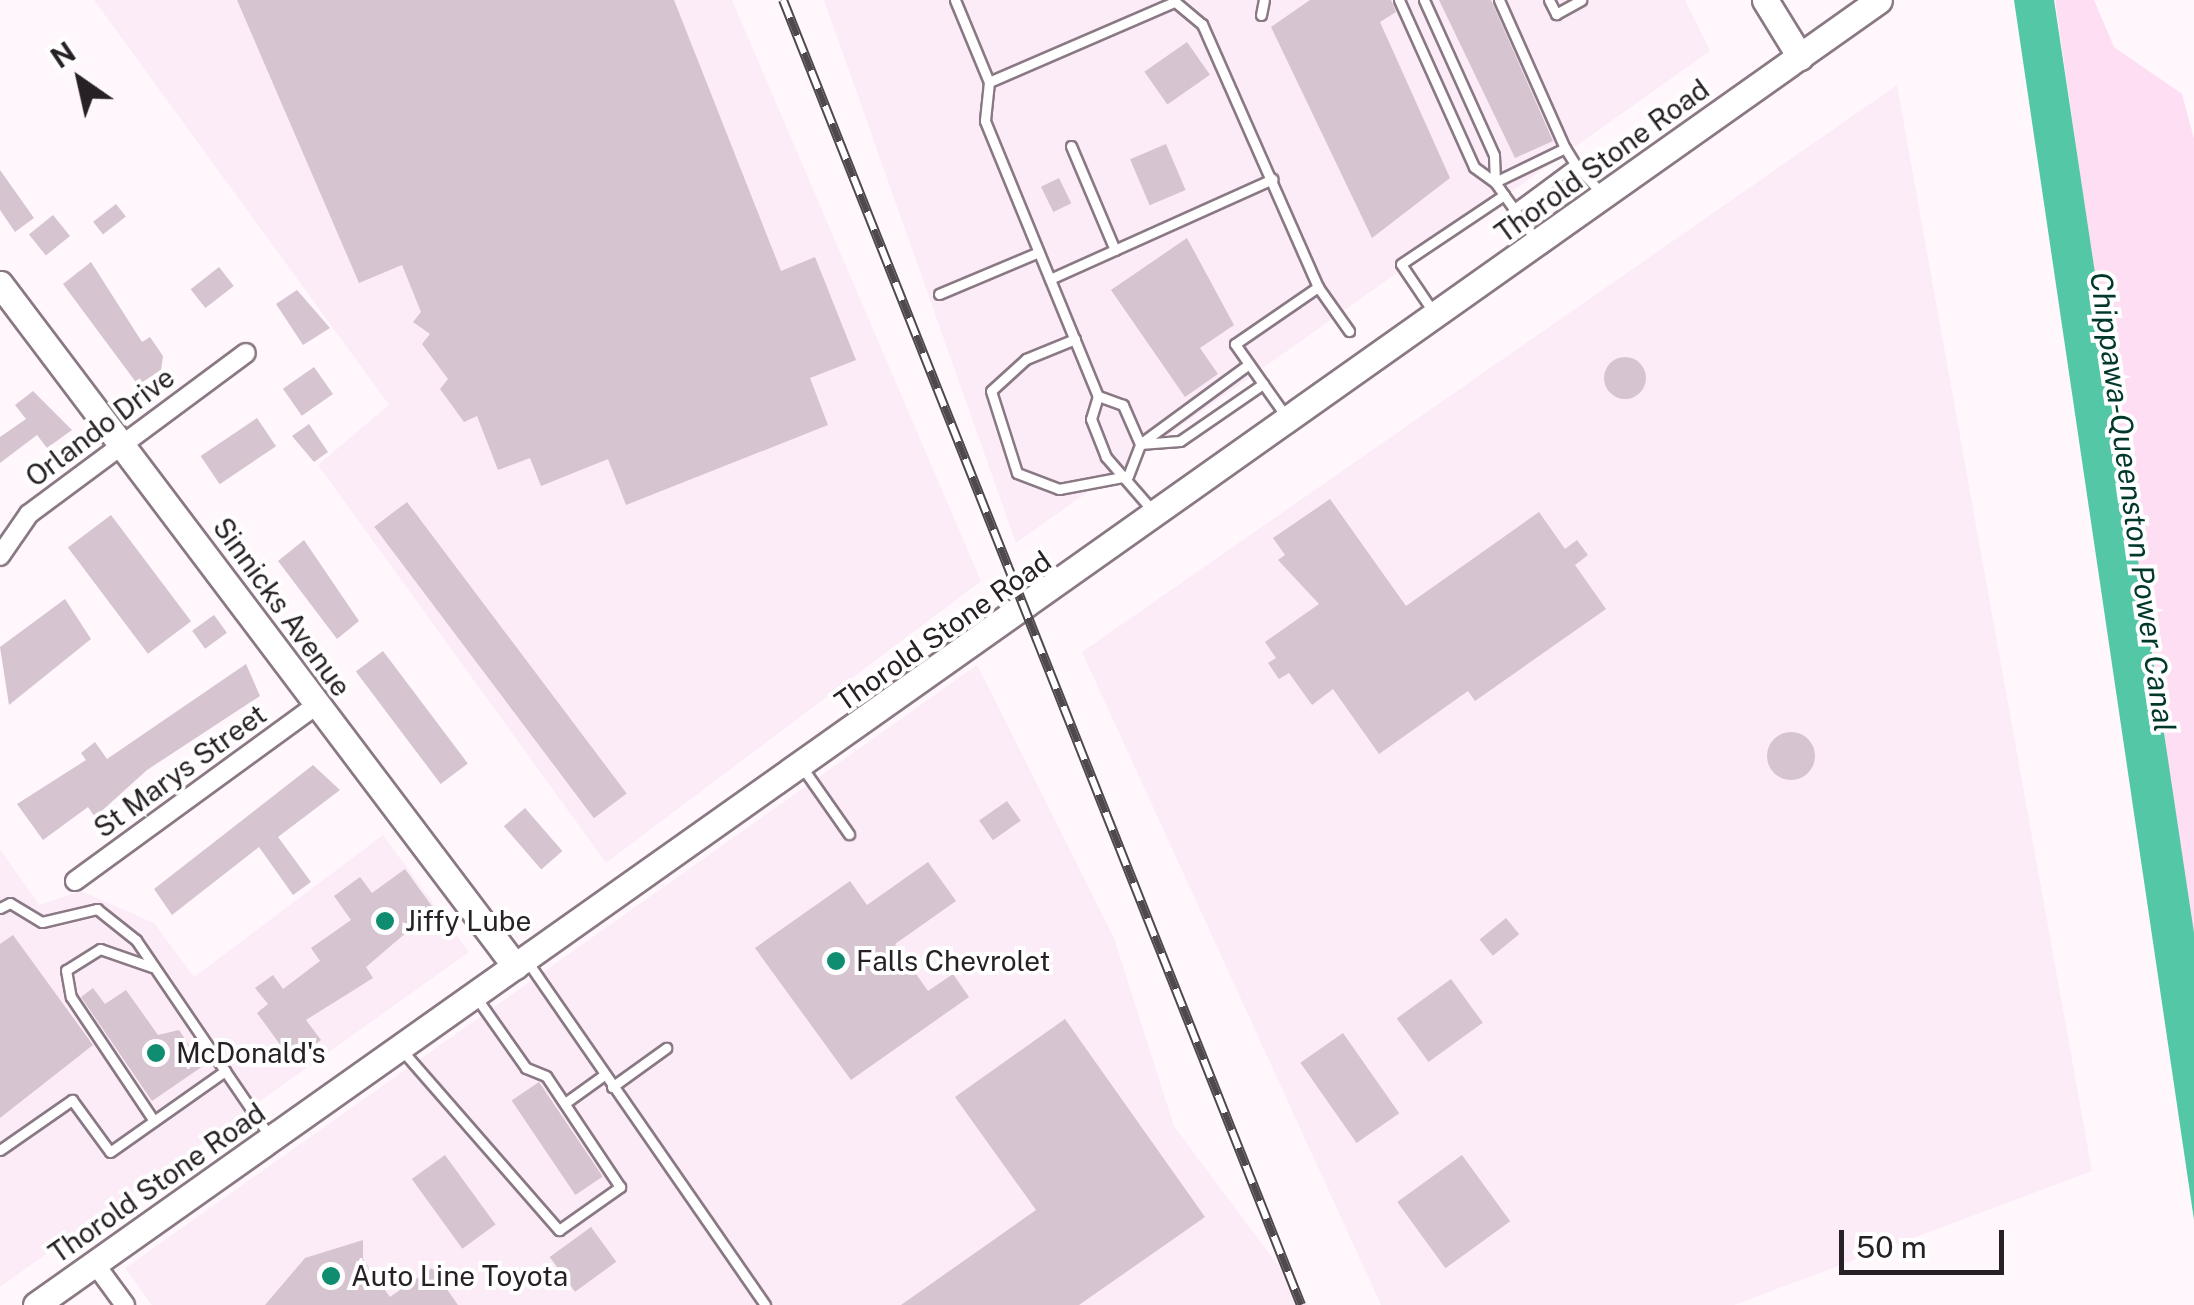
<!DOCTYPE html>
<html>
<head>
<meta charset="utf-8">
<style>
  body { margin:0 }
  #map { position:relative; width:2194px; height:1305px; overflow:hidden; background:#fff7fc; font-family:"Public Sans",sans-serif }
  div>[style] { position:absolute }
  .built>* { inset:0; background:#fcecf7 }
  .green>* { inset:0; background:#fddef2 }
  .water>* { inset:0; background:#53c7a6 }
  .building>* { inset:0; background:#d6c4d0; transform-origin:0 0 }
  .round { border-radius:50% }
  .roads { filter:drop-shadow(2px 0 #8a7984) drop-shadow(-2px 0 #8a7984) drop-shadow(0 2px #8a7984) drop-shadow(0 -2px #8a7984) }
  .lane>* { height:9px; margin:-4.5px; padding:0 4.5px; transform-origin:4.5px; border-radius:4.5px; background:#fff }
  .street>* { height:18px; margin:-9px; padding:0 9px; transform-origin:9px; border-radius:9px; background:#fff }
  .secondary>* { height:25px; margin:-12.5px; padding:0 12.5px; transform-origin:12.5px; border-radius:12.5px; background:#fff }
  .rail>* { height:10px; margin-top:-5px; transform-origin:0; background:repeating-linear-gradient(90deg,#fff 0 19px,#4f494d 0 38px); box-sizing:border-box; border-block:2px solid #4f494d }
  .dots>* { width:28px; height:28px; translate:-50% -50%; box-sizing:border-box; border:5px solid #fff; border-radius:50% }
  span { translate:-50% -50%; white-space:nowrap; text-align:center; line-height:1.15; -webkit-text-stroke:8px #fff; paint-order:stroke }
  .street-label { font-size:28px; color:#272125 }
  .poi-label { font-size:28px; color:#272125 }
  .left { translate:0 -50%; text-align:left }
  .water-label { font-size:30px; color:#01382b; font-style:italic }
  .north { position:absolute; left:30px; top:30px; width:100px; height:100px; -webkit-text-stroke:8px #fff; paint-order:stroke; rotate:326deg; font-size:28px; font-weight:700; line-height:40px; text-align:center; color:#272125 }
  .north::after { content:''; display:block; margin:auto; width:35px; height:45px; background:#272125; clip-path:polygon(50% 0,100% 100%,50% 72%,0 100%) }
  .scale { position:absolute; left:1839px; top:1230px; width:165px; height:45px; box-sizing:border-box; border:5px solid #272125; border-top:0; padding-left:12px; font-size:30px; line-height:35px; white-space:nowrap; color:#272125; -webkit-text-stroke:8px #fff; paint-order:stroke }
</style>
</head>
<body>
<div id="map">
  <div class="built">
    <div style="clip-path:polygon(94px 0,732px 0,981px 581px,606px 863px,318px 465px,389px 405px)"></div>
    <div style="clip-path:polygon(824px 0,1685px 0,1710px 51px,1016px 543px)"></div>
    <div style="clip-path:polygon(1897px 85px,2092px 1171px,1734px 1305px,1381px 1305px,1082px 652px)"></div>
    <div style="clip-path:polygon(977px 665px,1114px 938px,1174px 1126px,1308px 1305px,152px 1305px,125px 1268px)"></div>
    <div style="clip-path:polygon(383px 835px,469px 952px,0 1287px,0 849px,39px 905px,81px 891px,154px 923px,194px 977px)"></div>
  </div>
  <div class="green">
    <div style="clip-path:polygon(2055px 0,2094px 0,2114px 47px,2182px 94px,2194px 139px,2194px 963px)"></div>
  </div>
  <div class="water">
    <div style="clip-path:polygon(2014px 0,2054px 0,2194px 933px,2194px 1220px)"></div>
  </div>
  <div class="building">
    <div style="clip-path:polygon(237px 0,674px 0,781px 271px,815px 257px,856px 360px,810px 378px,828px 425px,626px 505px,608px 459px,541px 486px,530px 458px,498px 470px,477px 416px,464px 422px,440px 389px,448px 379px,422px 344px,430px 334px,413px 322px,421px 312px,402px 265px,359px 283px)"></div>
    <div style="clip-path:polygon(1310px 0,1391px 0,1396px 12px,1380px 22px,1450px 178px,1372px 238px,1271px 27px)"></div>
    <div style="clip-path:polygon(1439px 0,1491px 0,1553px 141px,1515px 158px)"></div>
    <div style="left:1187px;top:42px;width:40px;height:52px;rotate:55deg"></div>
    <div style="left:1166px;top:144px;width:50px;height:39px;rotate:67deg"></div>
    <div style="clip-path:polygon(0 170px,34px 218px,15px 232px,0 210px)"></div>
    <div style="left:1059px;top:178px;width:28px;height:20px;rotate:64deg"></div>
    <div style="left:116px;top:204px;width:16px;height:29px;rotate:52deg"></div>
    <div style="left:53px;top:215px;width:27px;height:31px;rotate:51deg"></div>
    <div style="clip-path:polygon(1187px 238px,1234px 325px,1200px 348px,1218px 374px,1185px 397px,1111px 290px)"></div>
    <div style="clip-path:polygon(91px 262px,142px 342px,150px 337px,163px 356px,161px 370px,138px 385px,63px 284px)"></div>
    <div style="left:219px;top:267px;width:24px;height:36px;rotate:52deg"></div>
    <div style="clip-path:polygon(297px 290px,330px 328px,303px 345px,276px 304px)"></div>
    <div class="round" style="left:1604px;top:357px;width:42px;height:42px"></div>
    <div style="left:314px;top:367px;width:33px;height:38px;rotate:55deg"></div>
    <div style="clip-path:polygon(33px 391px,72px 430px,47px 448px,37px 435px,0 463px,0 437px,26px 419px,15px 405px)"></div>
    <div style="left:257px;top:418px;width:34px;height:68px;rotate:56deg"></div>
    <div style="clip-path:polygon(309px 424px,328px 452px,314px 462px,292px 436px)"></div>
    <div style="clip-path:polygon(1330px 499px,1406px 606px,1539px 512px,1565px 549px,1577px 540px,1588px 555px,1575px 565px,1606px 609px,1475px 701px,1468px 691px,1379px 754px,1333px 689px,1312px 705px,1289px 673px,1279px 679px,1268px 663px,1276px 658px,1265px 642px,1319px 604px,1278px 560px,1285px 555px,1273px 538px)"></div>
    <div style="left:407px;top:502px;width:365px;height:41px;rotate:53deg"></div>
    <div style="left:111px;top:515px;width:133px;height:54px;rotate:53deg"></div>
    <div style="clip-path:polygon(304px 540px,359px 621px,337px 639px,278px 561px)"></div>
    <div style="clip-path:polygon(65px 599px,91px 639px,9px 705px,0 647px)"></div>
    <div style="left:214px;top:615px;width:22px;height:27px;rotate:54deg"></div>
    <div style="left:383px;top:651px;width:141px;height:34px;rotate:53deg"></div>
    <div style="clip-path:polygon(246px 664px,260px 696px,147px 770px,95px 817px,88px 807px,43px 840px,17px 804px,86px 760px,81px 753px,95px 742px,107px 759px)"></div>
    <div class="round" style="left:1767px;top:732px;width:48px;height:48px"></div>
    <div style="clip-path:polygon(313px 765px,340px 790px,278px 837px,311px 882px,293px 895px,259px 847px,172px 915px,154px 889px)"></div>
    <div style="left:1007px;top:801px;width:24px;height:34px;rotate:55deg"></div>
    <div style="left:525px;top:808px;width:57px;height:28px;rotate:49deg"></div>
    <div style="clip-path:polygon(928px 862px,956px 901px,895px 944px,928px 991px,953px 974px,969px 997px,851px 1080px,755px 948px,850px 881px,867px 905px)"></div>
    <div style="clip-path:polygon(405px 869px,434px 909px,366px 967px,373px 978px,306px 1020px,321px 1040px,292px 1061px,257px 1013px,268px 1004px,255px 988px,273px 975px,283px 989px,320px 961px,311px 948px,351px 920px,334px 896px,360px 877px,372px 893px)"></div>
    <div style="left:1506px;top:918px;width:21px;height:34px;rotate:51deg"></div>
    <div style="clip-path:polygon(13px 935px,93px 1045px,0 1118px,0 944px)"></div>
    <div style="left:1451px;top:979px;width:54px;height:67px;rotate:54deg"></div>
    <div style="clip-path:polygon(93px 988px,105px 1004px,126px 990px,158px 1035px,179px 1030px,203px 1066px,152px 1101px,81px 997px)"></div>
    <div style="clip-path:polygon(1065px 1019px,1205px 1217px,1079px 1305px,901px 1305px,1036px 1210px,955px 1097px)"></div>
    <div style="left:1343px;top:1033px;width:98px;height:52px;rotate:55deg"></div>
    <div style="left:539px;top:1082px;width:114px;height:33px;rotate:56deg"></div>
    <div style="left:445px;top:1155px;width:86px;height:41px;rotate:54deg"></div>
    <div style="left:1462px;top:1155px;width:82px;height:80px;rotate:54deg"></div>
    <div style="left:591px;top:1227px;width:43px;height:51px;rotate:54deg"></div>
    <div style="clip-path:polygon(363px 1240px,363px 1259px,390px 1297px,432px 1268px,458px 1305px,265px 1305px,305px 1258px)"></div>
  </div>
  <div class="roads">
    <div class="lane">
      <div style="left:955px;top:0;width:89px;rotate:67.5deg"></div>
      <div style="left:989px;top:82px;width:39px;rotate:96deg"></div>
      <div style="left:985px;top:121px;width:297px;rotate:67.7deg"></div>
      <div style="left:1098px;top:396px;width:24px;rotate:107deg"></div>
      <div style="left:1091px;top:419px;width:41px;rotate:68.5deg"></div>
      <div style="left:1106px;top:457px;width:72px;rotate:49deg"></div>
      <div style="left:1173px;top:0;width:38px;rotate:40deg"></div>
      <div style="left:1202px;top:24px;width:287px;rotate:66.2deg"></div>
      <div style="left:1399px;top:0;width:183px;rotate:65.8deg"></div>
      <div style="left:1474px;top:167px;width:26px;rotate:36deg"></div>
      <div style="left:1424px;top:0;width:170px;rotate:65.7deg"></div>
      <div style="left:1494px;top:155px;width:27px;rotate:88deg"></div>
      <div style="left:1499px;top:0;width:162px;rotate:66deg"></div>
      <div style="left:1549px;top:0;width:16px;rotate:63deg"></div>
      <div style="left:1556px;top:14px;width:29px;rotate:-29deg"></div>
      <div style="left:1261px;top:15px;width:15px;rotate:-79deg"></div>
      <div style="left:989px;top:82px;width:202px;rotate:-23.4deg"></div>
      <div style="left:1071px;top:146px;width:113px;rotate:67.1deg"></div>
      <div style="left:1504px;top:195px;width:16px;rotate:-125deg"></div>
      <div style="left:1495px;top:182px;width:78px;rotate:-25.9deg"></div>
      <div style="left:1565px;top:148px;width:19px;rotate:58deg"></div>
      <div style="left:1514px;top:209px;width:76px;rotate:-36.4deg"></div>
      <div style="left:1575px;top:164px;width:42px;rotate:47.9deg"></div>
      <div style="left:1050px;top:279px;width:244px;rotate:-24.2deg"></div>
      <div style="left:939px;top:294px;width:108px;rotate:-22.8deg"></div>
      <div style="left:1432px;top:310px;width:55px;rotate:-124deg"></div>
      <div style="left:1401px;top:264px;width:124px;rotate:-33.8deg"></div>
      <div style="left:1504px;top:195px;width:55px;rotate:54.6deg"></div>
      <div style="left:1075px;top:339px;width:53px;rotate:157.8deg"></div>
      <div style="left:1026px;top:359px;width:47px;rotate:137.6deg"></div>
      <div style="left:991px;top:391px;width:86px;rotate:72.4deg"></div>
      <div style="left:1017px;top:473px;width:45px;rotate:20.9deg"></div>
      <div style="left:1059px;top:489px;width:70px;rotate:-10.7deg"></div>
      <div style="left:1128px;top:476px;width:34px;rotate:-69deg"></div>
      <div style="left:1140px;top:444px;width:43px;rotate:-113.6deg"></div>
      <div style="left:1123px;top:405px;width:27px;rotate:-160deg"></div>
      <div style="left:1285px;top:415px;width:87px;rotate:-125.2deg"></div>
      <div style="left:1235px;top:344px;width:101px;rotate:-34.5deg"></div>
      <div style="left:1318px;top:287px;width:54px;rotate:54.8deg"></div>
      <div style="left:1140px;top:444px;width:40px;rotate:-4.3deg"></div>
      <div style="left:1180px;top:441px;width:101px;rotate:-34.5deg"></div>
      <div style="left:1140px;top:444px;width:135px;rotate:-36.3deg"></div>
      <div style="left:802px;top:767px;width:82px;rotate:55deg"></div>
      <div style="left:0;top:908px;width:11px;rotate:-27deg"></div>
      <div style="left:10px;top:903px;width:37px;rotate:31deg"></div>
      <div style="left:42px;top:922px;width:57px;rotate:-13.3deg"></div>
      <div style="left:97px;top:909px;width:50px;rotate:38.5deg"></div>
      <div style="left:136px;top:940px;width:158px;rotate:55.8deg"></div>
      <div style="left:527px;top:961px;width:418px;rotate:55.3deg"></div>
      <div style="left:152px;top:967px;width:55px;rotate:-160.9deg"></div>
      <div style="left:100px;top:949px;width:40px;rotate:148deg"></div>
      <div style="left:66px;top:970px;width:27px;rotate:80deg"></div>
      <div style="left:71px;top:997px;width:149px;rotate:56.2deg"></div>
      <div style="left:400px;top:1048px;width:242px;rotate:48.9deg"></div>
      <div style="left:559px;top:1230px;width:75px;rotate:-35.2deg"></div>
      <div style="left:620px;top:1187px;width:133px;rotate:-123.7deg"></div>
      <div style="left:546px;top:1076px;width:22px;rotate:-158deg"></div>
      <div style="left:526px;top:1068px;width:87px;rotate:-125.2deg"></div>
      <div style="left:612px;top:1087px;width:67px;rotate:-35.8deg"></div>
      <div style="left:565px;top:1103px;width:48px;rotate:-35.7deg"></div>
      <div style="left:0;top:1150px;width:88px;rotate:-34.8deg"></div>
      <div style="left:72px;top:1100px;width:64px;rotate:53.8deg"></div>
      <div style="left:110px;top:1152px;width:141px;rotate:-35.2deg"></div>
      <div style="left:225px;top:1071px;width:80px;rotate:55.7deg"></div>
    </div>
    <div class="street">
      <div style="left:0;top:556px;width:51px;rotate:-55.4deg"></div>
      <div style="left:29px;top:514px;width:270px;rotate:-36.6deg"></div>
      <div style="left:75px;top:881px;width:298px;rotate:-36.1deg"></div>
      <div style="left:95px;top:1264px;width:51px;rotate:53.8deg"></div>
    </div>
    <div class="secondary">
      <div style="left:1765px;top:0;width:67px;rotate:58.4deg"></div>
      <div style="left:0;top:284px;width:855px;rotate:52.94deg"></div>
      <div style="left:36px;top:1305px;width:2258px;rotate:-35.3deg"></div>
    </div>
  </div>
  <div class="rail">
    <div style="left:783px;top:0;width:1404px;rotate:68.35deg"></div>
  </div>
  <div class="dots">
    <div style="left:385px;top:921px;background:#108c70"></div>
    <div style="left:836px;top:961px;background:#108c70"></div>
    <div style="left:156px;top:1053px;background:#108c70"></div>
    <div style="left:331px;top:1276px;background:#108c70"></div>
  </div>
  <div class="street-label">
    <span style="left:1602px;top:161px;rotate:-36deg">Thorold Stone Road</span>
    <span style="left:100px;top:427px;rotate:-37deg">Orlando Drive</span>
    <span style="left:282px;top:607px;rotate:54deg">Sinnicks Avenue</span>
    <span style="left:943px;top:631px;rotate:-35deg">Thorold Stone Road</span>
    <span style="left:180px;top:771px;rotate:-36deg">St Marys Street</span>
    <span style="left:157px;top:1183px;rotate:-35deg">Thorold Stone Road</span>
  </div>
  <div class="poi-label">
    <span class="left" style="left:405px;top:921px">Jiffy Lube</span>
    <span class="left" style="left:856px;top:961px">Falls Chevrolet</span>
    <span class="left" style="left:176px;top:1053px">McDonald's</span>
    <span class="left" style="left:351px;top:1276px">Auto Line Toyota</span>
  </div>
  <div class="water-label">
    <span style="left:2133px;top:502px;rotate:82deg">Chippawa-Queenston Power Canal</span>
  </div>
  <div class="north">N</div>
  <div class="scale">50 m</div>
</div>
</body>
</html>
